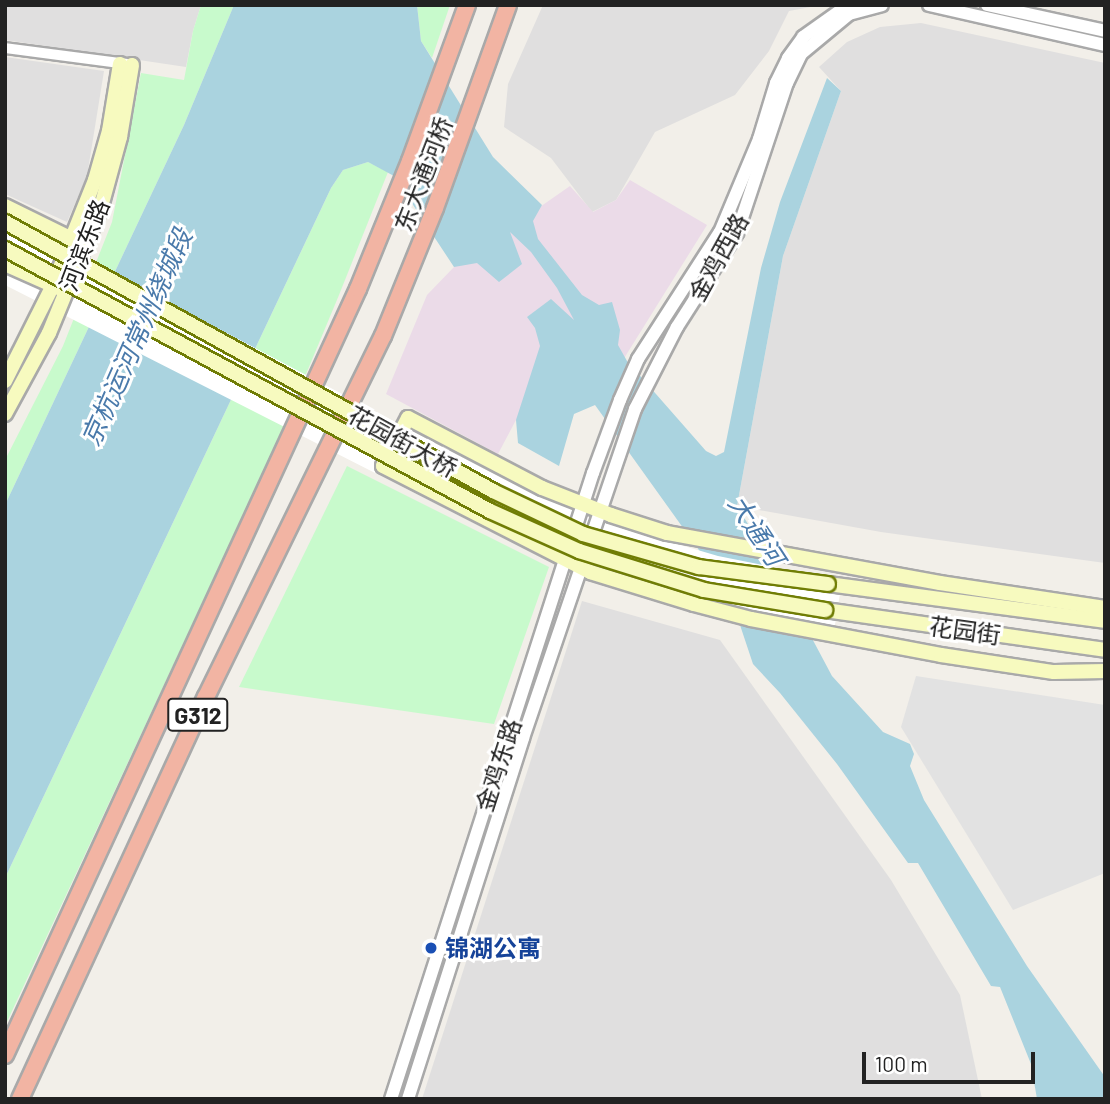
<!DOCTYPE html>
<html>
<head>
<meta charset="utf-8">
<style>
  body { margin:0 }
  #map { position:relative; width:1110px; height:1104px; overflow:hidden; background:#f2efe9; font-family:Barlow,"Noto Sans SC",sans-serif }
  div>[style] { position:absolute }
  .residential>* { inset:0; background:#e0dfdf }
  .industrial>* { inset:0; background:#ebdbe8 }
  .park>* { inset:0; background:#c8facc }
  .parking>* { inset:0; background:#e2e2e2 }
  .water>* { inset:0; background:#aad3df }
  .pier>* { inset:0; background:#fff }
  .roads { filter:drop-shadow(2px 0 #a9a9a9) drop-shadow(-2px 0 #a9a9a9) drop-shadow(0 2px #a9a9a9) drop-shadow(0 -2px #a9a9a9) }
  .minor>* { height:10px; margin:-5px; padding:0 5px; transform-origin:5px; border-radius:5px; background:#fff }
  .tertiary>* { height:12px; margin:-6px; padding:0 6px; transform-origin:6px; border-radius:6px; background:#fff }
  .secondary>* { height:14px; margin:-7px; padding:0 7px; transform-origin:7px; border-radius:7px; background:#f7fabf }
  .trunk>* { height:16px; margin:-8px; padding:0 8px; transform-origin:8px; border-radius:8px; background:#f2b4a3 }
  .bridges { filter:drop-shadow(2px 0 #707d05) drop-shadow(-2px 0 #707d05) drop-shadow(0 2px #707d05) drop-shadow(0 -2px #707d05) }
  .secondary-bridge>* { height:14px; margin:-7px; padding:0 7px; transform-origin:7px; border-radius:7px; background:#f7fabf }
  .dots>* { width:19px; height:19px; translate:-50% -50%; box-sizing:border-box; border:4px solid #fff; border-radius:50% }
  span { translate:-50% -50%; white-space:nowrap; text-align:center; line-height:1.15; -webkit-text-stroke:6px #fff; paint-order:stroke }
  .shield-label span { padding:2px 5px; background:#fff; border:2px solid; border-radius:5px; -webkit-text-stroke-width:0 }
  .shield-label { font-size:23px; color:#222; font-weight:700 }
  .street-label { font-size:24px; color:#222 }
  .transit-label { font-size:24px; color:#164399; font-weight:700 }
  .left { translate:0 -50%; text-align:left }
  .water-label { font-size:26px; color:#4a7aab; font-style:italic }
  .frame { position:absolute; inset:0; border:7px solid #222; pointer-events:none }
  .scale { position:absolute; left:862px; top:1052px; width:173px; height:32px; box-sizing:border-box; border:4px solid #222; border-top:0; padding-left:9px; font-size:21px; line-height:24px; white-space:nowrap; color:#222; -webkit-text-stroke:5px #fff; paint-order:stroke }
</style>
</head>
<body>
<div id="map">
  <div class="residential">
    <div style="clip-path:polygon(5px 5px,201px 5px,193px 31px,186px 67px,5px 40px)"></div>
    <div style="clip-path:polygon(543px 5px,821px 5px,789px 11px,769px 51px,735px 95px,655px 132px,616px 200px,592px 212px,551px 158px,504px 127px,508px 84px)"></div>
    <div style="clip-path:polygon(921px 23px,1105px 63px,1105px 563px,881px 532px,737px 506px,783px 256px,841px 91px,819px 67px,847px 42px,880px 27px)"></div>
    <div style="clip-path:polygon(5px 57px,104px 71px,87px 176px,67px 222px,5px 194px)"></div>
    <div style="clip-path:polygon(582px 601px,720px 640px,891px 880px,960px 995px,982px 1099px,422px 1099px)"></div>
  </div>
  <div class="industrial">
    <div style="clip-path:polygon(630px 180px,707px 225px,595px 405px,516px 420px,498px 454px,386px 394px,427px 295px,454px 267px,570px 186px,593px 212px,616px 200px)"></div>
  </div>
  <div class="park">
    <div style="clip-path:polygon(201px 5px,234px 5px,184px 125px,5px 505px,5px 460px,63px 346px,112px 222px,141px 73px,184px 80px,193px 31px)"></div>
    <div style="clip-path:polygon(417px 5px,450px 5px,432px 58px,421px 41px)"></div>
    <div style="clip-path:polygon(368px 162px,388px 172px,339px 295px,281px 434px,5px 1026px,5px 878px,331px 188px,343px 170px)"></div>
    <div style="clip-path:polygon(347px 466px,549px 567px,494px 724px,239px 687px)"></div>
  </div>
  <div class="parking">
    <div style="clip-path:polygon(916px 676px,1105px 705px,1105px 873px,1013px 910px,901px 727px)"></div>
  </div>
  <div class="water">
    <div style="clip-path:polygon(234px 5px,417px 5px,421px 41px,493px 157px,542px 205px,533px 221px,538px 239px,582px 295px,599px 305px,612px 302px,620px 330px,618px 345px,627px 361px,706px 451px,716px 456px,724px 452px,761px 268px,780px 202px,827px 78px,841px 91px,783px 256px,737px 506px,774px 567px,832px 676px,883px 732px,910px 744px,914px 754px,910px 766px,924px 800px,1027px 966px,1105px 1077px,1105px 1099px,1037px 1099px,1031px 1064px,1000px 987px,991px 986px,918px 863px,908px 863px,837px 764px,780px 693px,753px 664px,729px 592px,595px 405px,574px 414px,559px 466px,518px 443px,516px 420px,540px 346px,535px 328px,527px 317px,551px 299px,574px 320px,557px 288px,531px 252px,510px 232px,522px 264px,499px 282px,477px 263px,454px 267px,394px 176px,368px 162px,343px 170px,331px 188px,5px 878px,5px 505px,184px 125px)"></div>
  </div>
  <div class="pier">
    <div style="clip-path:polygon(5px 216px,490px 472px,592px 519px,718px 556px,842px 581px,833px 637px,614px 582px,505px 539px,5px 285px)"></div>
  </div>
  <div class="roads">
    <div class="minor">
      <div style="left:5px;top:48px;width:122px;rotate:7.5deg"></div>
    </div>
    <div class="tertiary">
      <div style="left:929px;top:5px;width:180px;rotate:12.8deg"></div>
      <div style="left:987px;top:5px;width:121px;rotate:12.4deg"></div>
      <div style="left:391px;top:1099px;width:658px;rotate:-72.12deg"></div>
      <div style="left:593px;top:473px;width:78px;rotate:-69.7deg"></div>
      <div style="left:620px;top:400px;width:45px;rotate:-66.3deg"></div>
      <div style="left:638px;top:359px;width:151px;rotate:-57.2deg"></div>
      <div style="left:720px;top:232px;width:101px;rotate:-67.2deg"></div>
      <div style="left:759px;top:139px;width:59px;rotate:-73.1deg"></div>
      <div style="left:776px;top:83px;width:28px;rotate:-64deg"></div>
      <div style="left:788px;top:58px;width:26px;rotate:-54deg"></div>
      <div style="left:803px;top:37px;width:55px;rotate:-35.4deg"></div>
      <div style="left:408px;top:1099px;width:379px;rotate:-72.3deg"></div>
      <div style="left:523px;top:738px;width:348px;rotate:-71.2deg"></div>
      <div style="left:635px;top:409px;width:92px;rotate:-62.9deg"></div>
      <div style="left:677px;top:327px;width:112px;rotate:-57.4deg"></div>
      <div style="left:737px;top:233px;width:158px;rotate:-71.6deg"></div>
      <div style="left:787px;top:83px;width:32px;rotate:-64deg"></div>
      <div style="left:801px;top:54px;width:62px;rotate:-39.8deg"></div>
      <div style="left:849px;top:14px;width:34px;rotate:-15deg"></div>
    </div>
    <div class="secondary">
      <div style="left:5px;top:206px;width:81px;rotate:26.3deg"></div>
      <div style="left:5px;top:264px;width:61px;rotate:24.1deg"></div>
      <div style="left:5px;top:381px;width:107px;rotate:-63.4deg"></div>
      <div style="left:53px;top:285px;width:113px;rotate:-68.2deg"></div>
      <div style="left:95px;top:180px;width:51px;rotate:-74.1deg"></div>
      <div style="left:109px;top:131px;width:68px;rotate:-80.7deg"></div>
      <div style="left:5px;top:414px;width:92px;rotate:-61.5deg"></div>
      <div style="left:49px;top:333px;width:136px;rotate:-67.6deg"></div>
      <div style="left:101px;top:207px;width:73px;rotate:-74.8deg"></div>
      <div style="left:120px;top:137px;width:73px;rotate:-80.5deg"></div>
      <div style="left:828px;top:584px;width:279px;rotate:7.6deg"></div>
      <div style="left:1105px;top:608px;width:167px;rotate:-171.4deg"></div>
      <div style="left:940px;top:583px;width:278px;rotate:-169.6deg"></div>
      <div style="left:667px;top:533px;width:59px;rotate:-162.2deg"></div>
      <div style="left:611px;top:515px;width:74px;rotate:-158.6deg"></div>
      <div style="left:542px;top:488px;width:151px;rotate:-152.4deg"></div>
      <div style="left:408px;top:418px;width:54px;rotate:117.5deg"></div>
      <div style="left:383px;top:466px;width:233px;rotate:27.1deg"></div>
      <div style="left:590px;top:572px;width:109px;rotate:17.1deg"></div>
      <div style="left:694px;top:604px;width:59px;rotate:14.7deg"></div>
      <div style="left:751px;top:619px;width:193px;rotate:10.7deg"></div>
      <div style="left:941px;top:655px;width:114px;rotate:8.6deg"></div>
      <div style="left:1054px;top:672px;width:51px;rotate:-1.1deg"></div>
      <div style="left:825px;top:610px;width:283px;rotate:8.1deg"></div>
    </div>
    <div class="trunk">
      <div style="left:5px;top:1055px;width:843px;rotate:-65.26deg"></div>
      <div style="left:358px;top:289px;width:138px;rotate:-67.9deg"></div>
      <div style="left:410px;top:161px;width:166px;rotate:-69.9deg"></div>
      <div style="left:20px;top:1099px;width:443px;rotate:-65.2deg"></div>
      <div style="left:206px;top:697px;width:402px;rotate:-63.9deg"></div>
      <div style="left:383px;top:336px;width:138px;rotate:-67.9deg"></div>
      <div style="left:435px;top:208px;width:216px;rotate:-70.2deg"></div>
    </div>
  </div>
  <div class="bridges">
    <div class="secondary-bridge">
      <div style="left:5px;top:222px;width:557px;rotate:28.86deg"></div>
      <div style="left:493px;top:491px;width:100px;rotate:25.5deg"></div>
      <div style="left:583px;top:534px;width:121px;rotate:15.9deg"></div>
      <div style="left:699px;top:567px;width:130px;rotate:7.5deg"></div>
      <div style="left:5px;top:249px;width:551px;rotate:28.38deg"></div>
      <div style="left:490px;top:511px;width:98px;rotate:24.2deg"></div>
      <div style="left:579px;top:551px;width:131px;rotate:17.3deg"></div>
      <div style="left:704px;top:590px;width:123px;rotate:9.4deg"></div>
    </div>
  </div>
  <div class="dots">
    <div style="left:431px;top:948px;background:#1a4fb4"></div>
  </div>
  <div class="shield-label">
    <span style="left:198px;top:715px">G312</span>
  </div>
  <div class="street-label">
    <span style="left:423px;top:174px;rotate:-69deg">东大通河桥</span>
    <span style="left:84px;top:245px;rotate:-69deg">河滨东路</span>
    <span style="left:718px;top:257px;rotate:-61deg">金鸡西路</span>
    <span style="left:403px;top:441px;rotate:29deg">花园街大桥</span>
    <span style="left:965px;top:630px;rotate:8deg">花园街</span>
    <span style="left:498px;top:765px;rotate:-72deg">金鸡东路</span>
  </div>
  <div class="transit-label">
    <span class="left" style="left:445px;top:948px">锦湖公寓</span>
  </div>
  <div class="water-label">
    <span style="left:136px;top:337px;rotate:-66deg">京杭运河常州绕城段</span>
    <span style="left:757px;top:530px;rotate:57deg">大通河</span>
  </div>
  <div class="frame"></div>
  <div class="scale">100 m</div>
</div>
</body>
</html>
